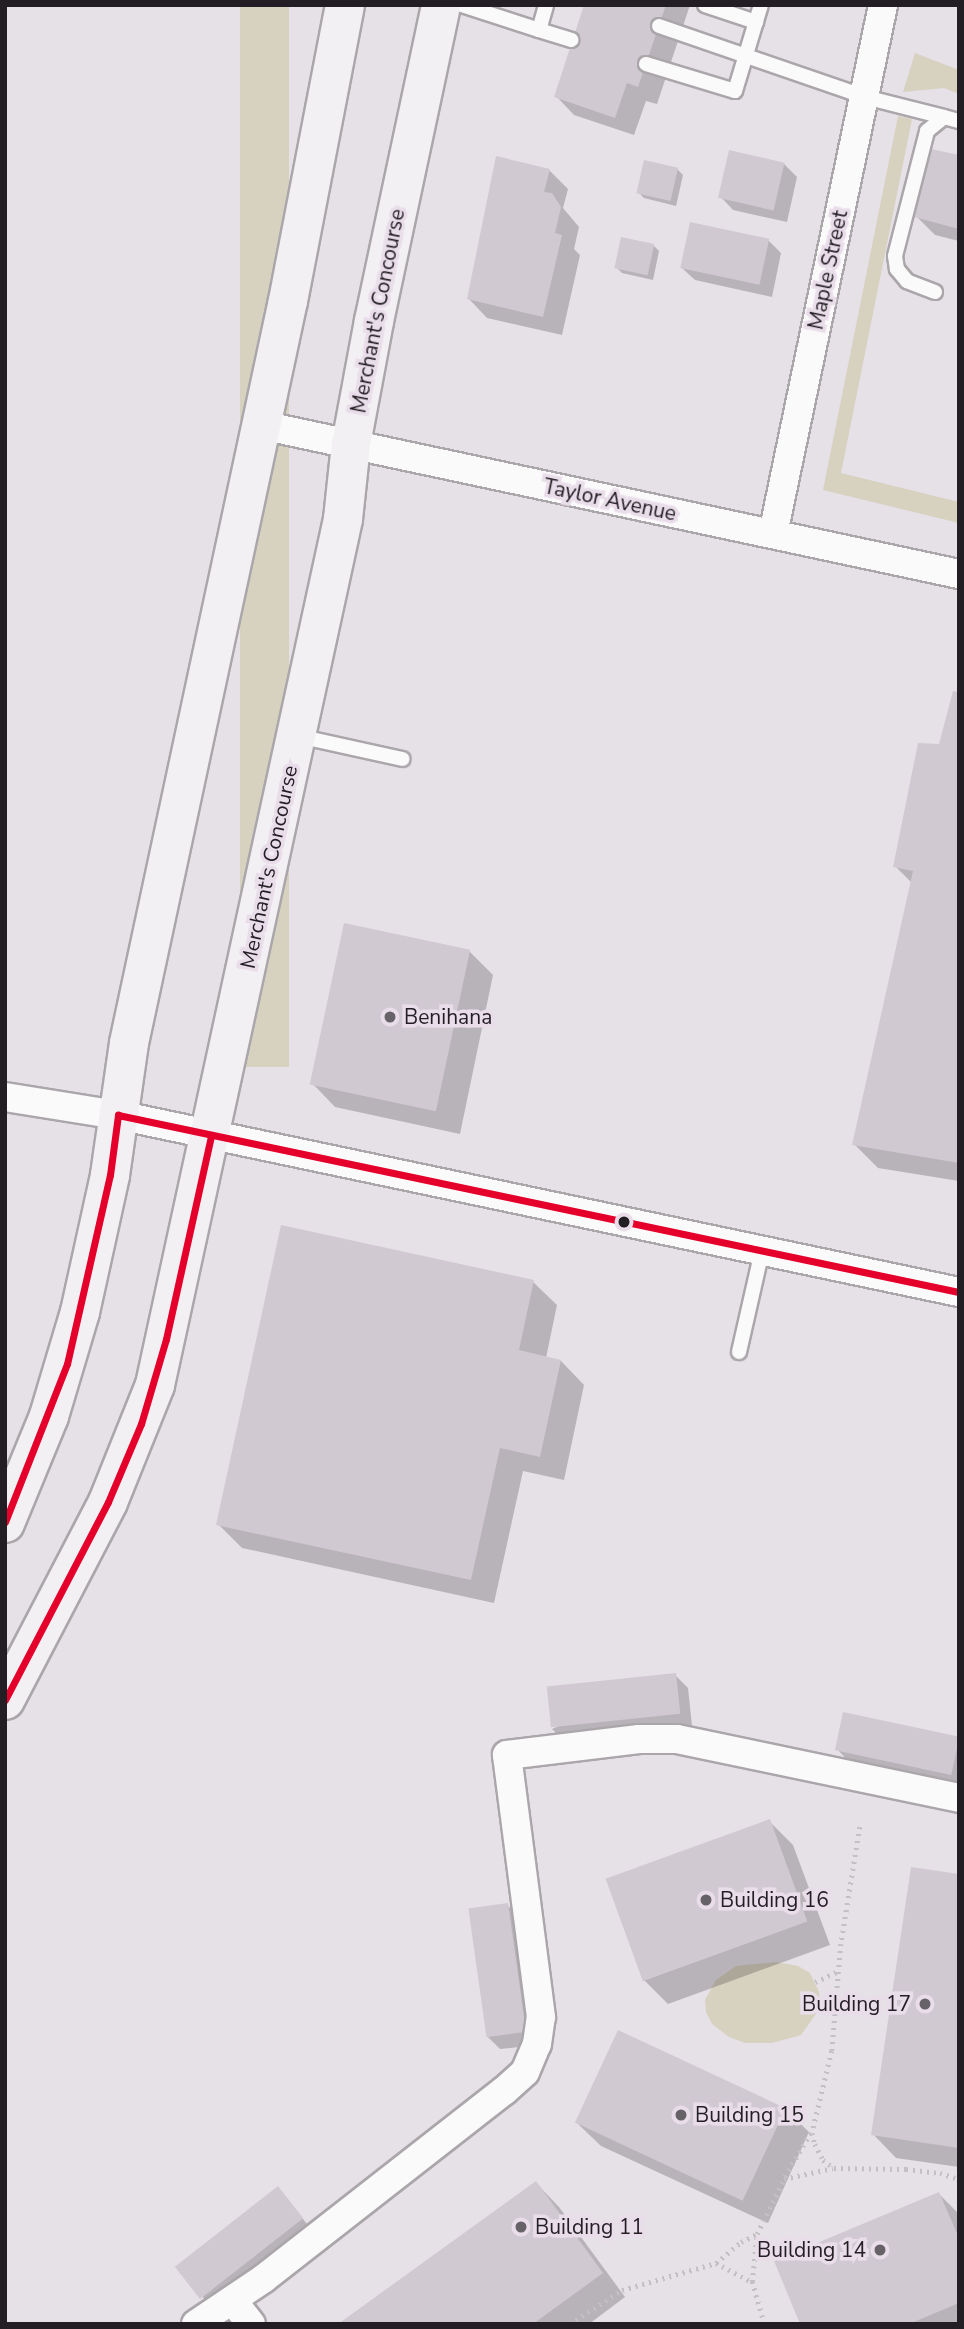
<!DOCTYPE html>
<html>
<head>
<meta charset="utf-8">
<style>
  body { margin:0 }
  #map { position:relative; width:964px; height:2329px; overflow:hidden; background:#e6e0e7; font-family:"Nunito Sans",sans-serif }
  div>[style] { position:absolute }
  .green>* { inset:0; background:#d7d1c0; transform-origin:0 0 }
  .shadow>* { inset:0; background:#0003; transform-origin:0 0 }
  .building>* { inset:0; background:#d1c9d2; transform-origin:0 0 }
  .path>* { height:4.5px; margin-top:-2.25px; transform-origin:0; background:repeating-linear-gradient(90deg,#c3c0c3 0 2px,transparent 0 7px) }
  .roads { filter:drop-shadow(2px 0 #aaa6aa) drop-shadow(-2px 0 #aaa6aa) drop-shadow(0 2px #aaa6aa) drop-shadow(0 -2px #aaa6aa) }
  .lane>* { height:14px; margin:-7px; padding:0 7px; transform-origin:7px; border-radius:7px; background:#fbfafb }
  .street>* { height:28px; margin:-14px; padding:0 14px; transform-origin:14px; border-radius:14px; background:#fbfafb }
  .secondary>* { height:38px; margin:-19px; padding:0 19px; transform-origin:19px; border-radius:19px; background:#f3f0f4 }
  .bus-1>* { height:7px; margin:-3.5px; padding:0 3.5px; transform-origin:3.5px; border-radius:3.5px; background:#e4002b }
  .dots>* { width:19px; height:19px; translate:-50% -50%; box-sizing:border-box; border:4px solid #e9ddea; border-radius:50% }
  span { translate:-50% -50%; white-space:nowrap; text-align:center; line-height:1.15; -webkit-text-stroke:7px #e9ddea; paint-order:stroke }
  .street-label { font-size:21px; color:#231e23 }
  .poi-label { font-size:21px; color:#231e23 }
  .left { translate:0 -50%; text-align:left }
  .right { translate:-100% -50%; text-align:right }
  .frame { position:absolute; inset:0; border:7px solid #231e23; pointer-events:none }
</style>
</head>
<body>
<div id="map">
  <div class="green">
    <div style="left:240px;top:5px;width:49px;height:1062px"></div>
    <div style="clip-path:polygon(915px 53px,959px 70px,959px 94px,944px 88px,903px 92px)"></div>
    <div style="clip-path:polygon(898px 116px,912px 119px,841px 473px,959px 502px,959px 523px,823px 490px)"></div>
    <div style="clip-path:polygon(776px 1962px,798px 1966px,810px 1973px,819px 1992px,820px 2008px,801px 2035px,772px 2043px,745px 2043px,729px 2037px,712px 2024px,706px 2012px,705px 2000px,716px 1980px,736px 1966px)"></div>
  </div>
  <div class="shadow">
    <div style="clip-path:polygon(586px 5px,690px 5px,657px 104px,646px 101px,634px 135px,574px 115px,556px 96px)"></div>
    <div style="clip-path:polygon(959px 157px,959px 241px,935px 235px,916px 216px)"></div>
    <div style="clip-path:polygon(784px 164px,797px 177px,787px 222px,733px 210px,721px 197px)"></div>
    <div style="clip-path:polygon(677px 169px,683px 175px,676px 206px,644px 198px,638px 192px)"></div>
    <div style="clip-path:polygon(549px 170px,568px 189px,563px 208px,579px 227px,574px 249px,580px 255px,562px 335px,487px 318px,469px 299px)"></div>
    <div style="clip-path:polygon(768px 240px,781px 253px,772px 297px,695px 280px,682px 268px)"></div>
    <div style="clip-path:polygon(653px 245px,659px 251px,653px 280px,622px 273px,616px 267px)"></div>
    <div style="clip-path:polygon(959px 694px,959px 1181px,878px 1168px,854px 1144px,912px 883px,895px 866px)"></div>
    <div style="clip-path:polygon(469px 951px,493px 975px,460px 1134px,335px 1107px,312px 1083px)"></div>
    <div style="clip-path:polygon(533px 1282px,557px 1305px,546px 1358px,561px 1361px,584px 1385px,564px 1480px,523px 1471px,494px 1603px,242px 1548px,218px 1524px)"></div>
    <div style="clip-path:polygon(675px 1675px,688px 1688px,692px 1726px,565px 1742px,552px 1729px)"></div>
    <div style="clip-path:polygon(959px 1739px,959px 1786px,849px 1762px,837px 1749px)"></div>
    <div style="clip-path:polygon(769px 1821px,793px 1845px,830px 1945px,668px 2004px,644px 1980px)"></div>
    <div style="clip-path:polygon(959px 1876px,959px 2167px,896px 2158px,873px 2134px)"></div>
    <div style="clip-path:polygon(507px 1905px,520px 1918px,537px 2045px,500px 2049px,487px 2036px)"></div>
    <div style="clip-path:polygon(619px 2032px,785px 2109px,809px 2132px,768px 2223px,601px 2146px,577px 2123px)"></div>
    <div style="clip-path:polygon(536px 2183px,559px 2207px,625px 2297px,589px 2324px,341px 2324px)"></div>
    <div style="left:277px;top:2188px;width:57px;height:127px;rotate:50deg"></div>
    <div style="clip-path:polygon(939px 2194px,959px 2214px,959px 2324px,802px 2324px)"></div>
  </div>
  <div class="building">
    <div style="clip-path:polygon(584px 5px,666px 5px,638px 87px,627px 83px,615px 118px,554px 97px)"></div>
    <div style="clip-path:polygon(931px 149px,959px 155px,959px 229px,914px 217px)"></div>
    <div style="left:729px;top:150px;width:57px;height:49px;rotate:13deg"></div>
    <div style="clip-path:polygon(496px 156px,550px 169px,544px 192px,552px 193px,561px 207px,555px 233px,562px 235px,543px 317px,467px 299px)"></div>
    <div style="left:644px;top:160px;width:35px;height:34px;rotate:13deg"></div>
    <div style="left:690px;top:222px;width:81px;height:47px;rotate:12deg"></div>
    <div style="left:621px;top:237px;width:34px;height:32px;rotate:12deg"></div>
    <div style="clip-path:polygon(953px 691px,959px 692px,959px 1163px,852px 1145px,913px 871px,893px 867px,918px 743px,939px 744px)"></div>
    <div style="left:344px;top:923px;width:129px;height:165px;rotate:12deg"></div>
    <div style="clip-path:polygon(281px 1225px,534px 1280px,519px 1350px,561px 1360px,540px 1457px,500px 1448px,471px 1580px,216px 1525px)"></div>
    <div style="left:676px;top:1673px;width:41px;height:130px;rotate:84deg"></div>
    <div style="left:843px;top:1712px;width:119px;height:39px;rotate:12deg"></div>
    <div style="left:770px;top:1819px;width:109px;height:175px;rotate:70deg"></div>
    <div style="clip-path:polygon(911px 1867px,959px 1874px,959px 2148px,871px 2135px)"></div>
    <div style="left:508px;top:1903px;width:130px;height:40px;rotate:82deg"></div>
    <div style="left:618px;top:2030px;width:185px;height:102px;rotate:25deg"></div>
    <div style="clip-path:polygon(536px 2181px,603px 2273px,533px 2324px,338px 2324px)"></div>
    <div style="left:278px;top:2186px;width:41px;height:131px;rotate:52deg"></div>
    <div style="clip-path:polygon(939px 2192px,959px 2238px,959px 2303px,909px 2324px,800px 2324px,774px 2261px)"></div>
  </div>
  <div class="path">
    <div style="left:860px;top:1827px;width:119px;rotate:99.2deg"></div>
    <div style="left:841px;top:1944px;width:107px;rotate:94.8deg"></div>
    <div style="left:832px;top:2051px;width:84px;rotate:103.7deg"></div>
    <div style="left:812px;top:2133px;width:11px;rotate:75deg"></div>
    <div style="left:815px;top:2144px;width:18px;rotate:63deg"></div>
    <div style="left:823px;top:2160px;width:14px;rotate:36deg"></div>
    <div style="left:834px;top:2168px;width:72px;rotate:0.8deg"></div>
    <div style="left:906px;top:2169px;width:34px;rotate:7deg"></div>
    <div style="left:940px;top:2173px;width:20px;rotate:18deg"></div>
    <div style="left:815px;top:1982px;width:26px;rotate:-25deg"></div>
    <div style="left:811px;top:2133px;width:53px;rotate:120.4deg"></div>
    <div style="left:784px;top:2179px;width:50px;rotate:-12.7deg"></div>
    <div style="left:716px;top:2263px;width:41px;rotate:27.8deg"></div>
    <div style="left:570px;top:2324px;width:62px;rotate:-33.2deg"></div>
    <div style="left:622px;top:2290px;width:98px;rotate:-16deg"></div>
    <div style="left:716px;top:2263px;width:33px;rotate:-40deg"></div>
    <div style="left:741px;top:2242px;width:18px;rotate:-27deg"></div>
    <div style="left:764px;top:2324px;width:44px;rotate:-105.9deg"></div>
    <div style="left:752px;top:2282px;width:48px;rotate:-84.1deg"></div>
    <div style="left:757px;top:2234px;width:61px;rotate:-63.9deg"></div>
  </div>
  <div class="roads">
    <div class="lane">
      <div style="left:462px;top:5px;width:81px;rotate:18deg"></div>
      <div style="left:539px;top:30px;width:26px;rotate:-74deg"></div>
      <div style="left:705px;top:5px;width:54px;rotate:18.4deg"></div>
      <div style="left:659px;top:26px;width:218px;rotate:19deg"></div>
      <div style="left:865px;top:97px;width:81px;rotate:14.2deg"></div>
      <div style="left:539px;top:30px;width:34px;rotate:17deg"></div>
      <div style="left:646px;top:64px;width:93px;rotate:16.9deg"></div>
      <div style="left:735px;top:91px;width:90px;rotate:-73.2deg"></div>
      <div style="left:935px;top:292px;width:30px;rotate:-159deg"></div>
      <div style="left:907px;top:281px;width:16px;rotate:-130deg"></div>
      <div style="left:897px;top:269px;width:13px;rotate:-99deg"></div>
      <div style="left:895px;top:256px;width:129px;rotate:-75.6deg"></div>
      <div style="left:927px;top:131px;width:22px;rotate:-39deg"></div>
      <div style="left:944px;top:117px;width:16px;rotate:15deg"></div>
      <div style="left:298px;top:736px;width:107px;rotate:12.4deg"></div>
      <div style="left:739px;top:1352px;width:104px;rotate:-77.2deg"></div>
    </div>
    <div class="street">
      <div style="left:261px;top:425px;width:714px;rotate:12.05deg"></div>
      <div style="left:773px;top:534px;width:540px;rotate:-78.25deg"></div>
      <div style="left:5px;top:1097px;width:114px;rotate:9.1deg"></div>
      <div style="left:118px;top:1115px;width:859px;rotate:11.89deg"></div>
      <div style="left:233px;top:2301px;width:29px;rotate:52deg"></div>
      <div style="left:196px;top:2324px;width:81px;rotate:-33.9deg"></div>
      <div style="left:263px;top:2279px;width:306px;rotate:-38deg"></div>
      <div style="left:504px;top:2091px;width:28px;rotate:-42deg"></div>
      <div style="left:525px;top:2072px;width:30px;rotate:-67deg"></div>
      <div style="left:537px;top:2044px;width:27px;rotate:-82deg"></div>
      <div style="left:541px;top:2017px;width:264px;rotate:-97.4deg"></div>
      <div style="left:507px;top:1755px;width:133px;rotate:-6.9deg"></div>
      <div style="left:639px;top:1739px;width:38px"></div>
      <div style="left:677px;top:1739px;width:288px;rotate:11.8deg"></div>
    </div>
    <div class="secondary">
      <div style="left:5px;top:1523px;width:116px;rotate:-67.6deg"></div>
      <div style="left:49px;top:1416px;width:109px;rotate:-73.4deg"></div>
      <div style="left:80px;top:1312px;width:140px;rotate:-77.6deg"></div>
      <div style="left:110px;top:1175px;width:133px;rotate:-81.8deg"></div>
      <div style="left:129px;top:1043px;width:759px;rotate:-77.91deg"></div>
      <div style="left:288px;top:301px;width:301px;rotate:-79.1deg"></div>
      <div style="left:5px;top:1700px;width:223px;rotate:-62.5deg"></div>
      <div style="left:108px;top:1502px;width:126px;rotate:-68.1deg"></div>
      <div style="left:155px;top:1385px;width:886px;rotate:-77.75deg"></div>
      <div style="left:343px;top:519px;width:75px;rotate:-83.9deg"></div>
      <div style="left:351px;top:444px;width:125px;rotate:-79.4deg"></div>
      <div style="left:374px;top:321px;width:323px;rotate:-78deg"></div>
    </div>
  </div>
  <div class="bus-1">
    <div style="left:5px;top:1522px;width:170px;rotate:-68.6deg"></div>
    <div style="left:67px;top:1364px;width:194px;rotate:-77.2deg"></div>
    <div style="left:110px;top:1175px;width:61px;rotate:-82.4deg"></div>
    <div style="left:118px;top:1115px;width:859px;rotate:11.89deg"></div>
    <div style="left:5px;top:1700px;width:223px;rotate:-62.5deg"></div>
    <div style="left:108px;top:1502px;width:85px;rotate:-67.1deg"></div>
    <div style="left:141px;top:1424px;width:89px;rotate:-73.6deg"></div>
    <div style="left:166px;top:1339px;width:208px;rotate:-77.5deg"></div>
  </div>
  <div class="dots">
    <div style="left:390px;top:1017px;background:#676268"></div>
    <div style="left:624px;top:1222px;background:#231e23"></div>
    <div style="left:706px;top:1900px;background:#676268"></div>
    <div style="left:925px;top:2004px;background:#676268"></div>
    <div style="left:681px;top:2115px;background:#676268"></div>
    <div style="left:521px;top:2227px;background:#676268"></div>
    <div style="left:880px;top:2250px;background:#676268"></div>
  </div>
  <div class="street-label">
    <span style="left:828px;top:270px;rotate:-78deg">Maple Street</span>
    <span style="left:378px;top:311px;rotate:-79deg">Merchant's Concourse</span>
    <span style="left:610px;top:500px;rotate:12deg">Taylor Avenue</span>
    <span style="left:269px;top:867px;rotate:-78deg">Merchant's Concourse</span>
  </div>
  <div class="poi-label">
    <span class="left" style="left:404px;top:1017px">Benihana</span>
    <span class="left" style="left:720px;top:1900px">Building 16</span>
    <span class="right" style="left:911px;top:2004px">Building 17</span>
    <span class="left" style="left:695px;top:2115px">Building 15</span>
    <span class="left" style="left:535px;top:2227px">Building 11</span>
    <span class="right" style="left:866px;top:2250px">Building 14</span>
  </div>
  <div class="frame"></div>
</div>
</body>
</html>
